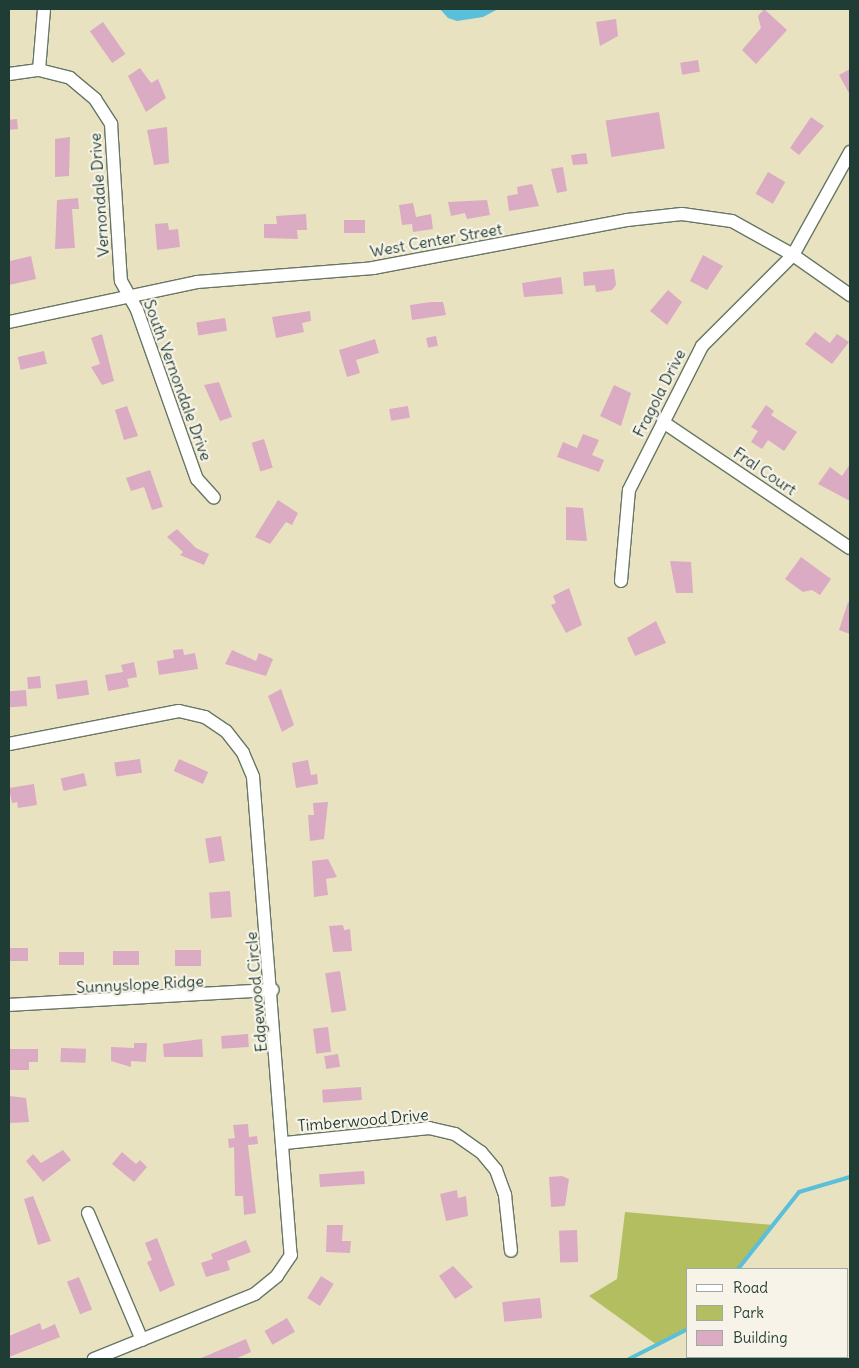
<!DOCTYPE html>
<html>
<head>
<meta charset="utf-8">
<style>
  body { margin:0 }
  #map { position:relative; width:859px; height:1368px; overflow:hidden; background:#e9e2c0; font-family:Delius,sans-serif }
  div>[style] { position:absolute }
  .green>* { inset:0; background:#b2be60 }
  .water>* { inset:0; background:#5abfd8 }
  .stream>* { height:4px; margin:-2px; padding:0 2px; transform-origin:2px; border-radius:2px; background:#5abfd8 }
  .building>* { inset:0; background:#daabc3; transform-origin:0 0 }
  .roads { filter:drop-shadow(1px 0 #667765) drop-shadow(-1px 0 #667765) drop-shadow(0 1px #667765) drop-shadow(0 -1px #667765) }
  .minor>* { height:12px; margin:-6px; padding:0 6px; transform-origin:6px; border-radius:6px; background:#fff }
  span { translate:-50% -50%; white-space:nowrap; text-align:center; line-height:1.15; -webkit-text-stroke:4.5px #f7f3e8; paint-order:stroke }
  .street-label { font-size:16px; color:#1f3d34 }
  .frame { position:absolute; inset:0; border:10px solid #1f3d34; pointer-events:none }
  .legend { position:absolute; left:686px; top:1268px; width:162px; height:90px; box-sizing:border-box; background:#f7f3e8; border:1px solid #a1aaa0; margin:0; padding:6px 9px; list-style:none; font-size:15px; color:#1f3d34 }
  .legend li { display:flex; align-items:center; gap:10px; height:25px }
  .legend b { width:25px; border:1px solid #a1aaa0 }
</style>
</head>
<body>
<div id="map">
  <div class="green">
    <div style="clip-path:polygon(625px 1212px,773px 1225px,738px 1269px,688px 1269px,688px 1329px,657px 1345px,589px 1296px,617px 1279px)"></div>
  </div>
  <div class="water">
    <div style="clip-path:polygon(440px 9px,498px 9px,483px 17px,457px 21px,448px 18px)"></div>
  </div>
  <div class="stream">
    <div style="left:738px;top:1269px;width:98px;rotate:-51.6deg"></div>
    <div style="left:799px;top:1192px;width:53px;rotate:-16.4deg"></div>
    <div style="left:629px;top:1359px;width:66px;rotate:-27deg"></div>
  </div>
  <div class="building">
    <div style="clip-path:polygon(764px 9px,787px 30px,756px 64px,742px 50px,761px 28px,758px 16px)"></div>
    <div style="clip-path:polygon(616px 19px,618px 36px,600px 46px,596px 22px)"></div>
    <div style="left:103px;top:22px;width:39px;height:16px;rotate:55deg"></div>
    <div style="left:698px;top:60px;width:12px;height:18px;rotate:81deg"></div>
    <div style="clip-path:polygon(140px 68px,151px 83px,158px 79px,166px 98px,146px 112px,128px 76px)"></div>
    <div style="clip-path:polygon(850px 69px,850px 95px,839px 75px)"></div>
    <div style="left:659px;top:112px;width:37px;height:54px;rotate:81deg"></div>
    <div style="clip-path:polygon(811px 117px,824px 126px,799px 155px,790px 148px)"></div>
    <div style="left:17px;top:119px;width:10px;height:8px;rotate:84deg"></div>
    <div style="clip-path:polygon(167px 127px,169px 163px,154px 165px,147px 130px)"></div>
    <div style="clip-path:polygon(70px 137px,69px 176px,55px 177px,55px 139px)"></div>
    <div style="clip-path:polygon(586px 153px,588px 164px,573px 165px,571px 155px)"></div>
    <div style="clip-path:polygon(563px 167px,567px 191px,557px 193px,551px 169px)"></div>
    <div style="left:768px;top:172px;width:20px;height:25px;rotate:30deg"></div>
    <div style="clip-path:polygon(532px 184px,539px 206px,509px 211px,507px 196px,518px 194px,517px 187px)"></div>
    <div style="clip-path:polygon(78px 198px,79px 209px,72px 209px,75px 248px,55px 249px,57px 200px)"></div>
    <div style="clip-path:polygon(487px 200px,490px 215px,467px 219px,465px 213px,451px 216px,448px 202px)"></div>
    <div style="clip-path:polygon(413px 203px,416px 217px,431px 214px,433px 229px,413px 232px,412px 224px,402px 225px,399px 205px)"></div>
    <div style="clip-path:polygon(306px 214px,307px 230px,297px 230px,298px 239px,264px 238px,264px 224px,277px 224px,276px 216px)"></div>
    <div style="left:344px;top:220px;width:21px;height:13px"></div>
    <div style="clip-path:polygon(168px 223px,169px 230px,178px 229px,180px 247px,157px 250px,155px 224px)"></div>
    <div style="clip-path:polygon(703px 255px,723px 266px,707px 290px,690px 281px)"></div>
    <div style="clip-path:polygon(31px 256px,36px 279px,9px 285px,10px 261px)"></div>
    <div style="clip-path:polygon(614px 269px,616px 285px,612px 290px,596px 292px,595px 285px,584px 286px,583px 272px)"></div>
    <div style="clip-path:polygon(561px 277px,563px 294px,524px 297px,522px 283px)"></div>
    <div style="clip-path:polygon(668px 290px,682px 302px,667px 325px,650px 311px)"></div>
    <div style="clip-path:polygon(431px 302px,443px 302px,446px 315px,412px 320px,410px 305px)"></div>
    <div style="clip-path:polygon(310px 311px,311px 321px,302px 323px,304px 332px,276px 338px,272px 317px)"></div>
    <div style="left:225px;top:318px;width:13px;height:29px;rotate:81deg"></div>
    <div style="clip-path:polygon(815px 332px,830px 343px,837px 334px,849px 342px,832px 364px,805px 344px)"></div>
    <div style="clip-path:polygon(102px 334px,114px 381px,102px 385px,91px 367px,100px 364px,91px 338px)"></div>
    <div style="left:436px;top:336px;width:10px;height:10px;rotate:79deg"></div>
    <div style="clip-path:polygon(375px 339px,379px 353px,356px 360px,360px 373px,347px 377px,339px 350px)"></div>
    <div style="left:44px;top:351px;width:13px;height:27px;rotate:77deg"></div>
    <div style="clip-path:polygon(219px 382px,232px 417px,220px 421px,204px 385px)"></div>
    <div style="clip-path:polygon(614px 385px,631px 393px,621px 426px,600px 416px)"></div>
    <div style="clip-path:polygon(766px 405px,774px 411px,771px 415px,797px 432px,784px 451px,768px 440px,762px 449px,751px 442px,758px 431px,751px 427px)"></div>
    <div style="clip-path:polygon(127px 406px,138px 436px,124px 440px,115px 410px)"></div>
    <div style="left:408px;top:406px;width:12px;height:19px;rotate:81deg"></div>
    <div style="clip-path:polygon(583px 434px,599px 440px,592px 455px,604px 460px,599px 472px,557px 457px,563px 442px,577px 448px)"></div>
    <div style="left:264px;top:439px;width:30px;height:13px;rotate:73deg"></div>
    <div style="clip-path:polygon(850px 464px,850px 501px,818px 484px,830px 467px,842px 476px)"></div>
    <div style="clip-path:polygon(150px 470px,163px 507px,152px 510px,144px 487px,131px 491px,126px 478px)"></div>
    <div style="clip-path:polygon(278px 500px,298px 513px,292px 525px,286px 522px,270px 544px,255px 537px)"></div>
    <div style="clip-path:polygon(566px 507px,583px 508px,587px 541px,566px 540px)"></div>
    <div style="clip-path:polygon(177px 529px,196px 548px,209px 554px,204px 565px,180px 555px,183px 552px,167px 537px)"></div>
    <div style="clip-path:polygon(801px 557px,831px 579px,820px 595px,812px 590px,803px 592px,785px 579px)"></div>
    <div style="clip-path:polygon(670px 561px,691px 562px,693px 593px,676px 593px)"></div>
    <div style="clip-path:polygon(569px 588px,582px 625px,566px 633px,551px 605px,556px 603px,553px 596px)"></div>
    <div style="clip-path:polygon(848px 602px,850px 603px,850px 634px,839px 630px)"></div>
    <div style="clip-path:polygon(656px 621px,666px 643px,635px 656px,627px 638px)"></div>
    <div style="clip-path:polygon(183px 649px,184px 655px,195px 653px,198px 669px,159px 675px,157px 661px,174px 658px,173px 650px)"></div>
    <div style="clip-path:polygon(232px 650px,256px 661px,259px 653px,273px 659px,266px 676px,225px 664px)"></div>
    <div style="clip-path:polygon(134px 662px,137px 677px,127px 679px,129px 687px,108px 691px,105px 675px,123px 672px,121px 665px)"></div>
    <div style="left:40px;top:676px;width:12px;height:13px;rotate:85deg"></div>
    <div style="left:87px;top:680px;width:15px;height:32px;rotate:82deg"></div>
    <div style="clip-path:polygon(281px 689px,294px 725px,282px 732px,268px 696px)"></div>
    <div style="left:26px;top:690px;width:16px;height:17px;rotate:86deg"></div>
    <div style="left:140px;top:759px;width:14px;height:26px;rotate:82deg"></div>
    <div style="left:179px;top:759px;width:32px;height:13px;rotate:24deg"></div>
    <div style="clip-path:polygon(308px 760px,311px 775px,317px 774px,318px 784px,296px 788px,292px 763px)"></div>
    <div style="left:84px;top:773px;width:13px;height:24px;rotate:77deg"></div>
    <div style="clip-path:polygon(34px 784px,37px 805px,18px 808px,17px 802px,12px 803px,9px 788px)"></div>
    <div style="clip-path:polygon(328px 802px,324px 839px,310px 841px,308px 815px,314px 815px,313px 803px)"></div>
    <div style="left:221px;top:836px;width:25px;height:16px;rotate:81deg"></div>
    <div style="clip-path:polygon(328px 859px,337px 877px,326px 879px,328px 895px,314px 897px,312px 861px)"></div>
    <div style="left:230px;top:891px;width:26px;height:21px;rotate:86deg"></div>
    <div style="clip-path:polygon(343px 925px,344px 930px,350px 929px,352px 951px,333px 952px,329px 926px)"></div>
    <div style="left:9px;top:948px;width:19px;height:13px"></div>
    <div style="left:201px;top:950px;width:16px;height:26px;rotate:90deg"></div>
    <div style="left:113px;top:951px;width:26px;height:14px"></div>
    <div style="left:59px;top:952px;width:25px;height:13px"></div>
    <div style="left:340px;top:971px;width:40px;height:15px;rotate:81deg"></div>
    <div style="left:328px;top:1027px;width:25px;height:15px;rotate:83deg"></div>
    <div style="left:248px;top:1034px;width:13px;height:27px;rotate:86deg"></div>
    <div style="clip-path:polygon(202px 1039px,203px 1057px,164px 1057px,163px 1044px)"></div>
    <div style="clip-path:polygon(134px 1043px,147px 1043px,146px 1062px,131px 1061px,131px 1067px,111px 1061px,111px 1047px,134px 1048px)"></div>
    <div style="left:61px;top:1048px;width:25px;height:14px;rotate:2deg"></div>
    <div style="clip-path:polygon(9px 1049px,38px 1049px,38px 1062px,29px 1062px,29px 1070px,9px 1070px)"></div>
    <div style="left:338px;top:1054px;width:13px;height:14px;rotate:81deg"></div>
    <div style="left:361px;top:1087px;width:13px;height:39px;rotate:86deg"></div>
    <div style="clip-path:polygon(9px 1096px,26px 1098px,29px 1122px,9px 1123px)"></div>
    <div style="clip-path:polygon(248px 1124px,249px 1137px,257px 1136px,258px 1144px,248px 1145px,256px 1213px,244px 1215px,243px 1196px,235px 1196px,234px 1147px,229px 1148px,228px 1139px,235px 1138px,233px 1125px)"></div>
    <div style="clip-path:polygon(63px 1150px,71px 1160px,43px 1182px,26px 1161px,33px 1154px,41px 1163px)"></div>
    <div style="clip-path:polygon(122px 1152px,136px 1164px,140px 1160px,147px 1167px,134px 1182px,112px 1164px)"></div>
    <div style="left:364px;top:1171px;width:13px;height:45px;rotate:86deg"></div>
    <div style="clip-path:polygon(562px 1176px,569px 1179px,565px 1206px,551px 1207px,549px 1177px)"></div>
    <div style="clip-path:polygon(457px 1190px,458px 1198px,466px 1196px,468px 1216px,446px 1221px,440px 1194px)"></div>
    <div style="clip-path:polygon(33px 1196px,51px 1241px,38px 1245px,24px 1199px)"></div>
    <div style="clip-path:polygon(327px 1225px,343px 1225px,342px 1241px,351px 1241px,350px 1253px,326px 1252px)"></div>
    <div style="left:577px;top:1230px;width:32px;height:18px;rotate:88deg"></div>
    <div style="clip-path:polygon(157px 1238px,175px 1285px,160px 1292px,147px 1262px,152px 1260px,145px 1243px)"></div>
    <div style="clip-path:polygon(246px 1240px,251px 1252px,227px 1261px,230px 1270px,206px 1277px,201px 1263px,213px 1259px,211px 1254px)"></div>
    <div style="clip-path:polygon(453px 1266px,473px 1287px,455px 1299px,439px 1276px)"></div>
    <div style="left:321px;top:1276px;width:15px;height:26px;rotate:32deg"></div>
    <div style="left:79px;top:1277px;width:35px;height:13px;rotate:68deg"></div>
    <div style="left:540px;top:1298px;width:20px;height:38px;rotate:84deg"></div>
    <div style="left:287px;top:1318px;width:16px;height:26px;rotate:60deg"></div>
    <div style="clip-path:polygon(40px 1323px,42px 1330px,55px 1324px,60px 1337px,9px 1357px,9px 1336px)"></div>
    <div style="clip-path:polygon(246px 1339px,251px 1352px,235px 1359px,199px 1359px)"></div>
  </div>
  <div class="roads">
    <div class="minor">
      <div style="left:39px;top:70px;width:61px;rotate:-85.3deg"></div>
      <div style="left:9px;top:74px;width:30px;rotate:-8deg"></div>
      <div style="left:39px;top:70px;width:32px;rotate:14deg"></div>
      <div style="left:70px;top:78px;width:33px;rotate:40deg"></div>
      <div style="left:95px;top:99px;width:30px;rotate:57deg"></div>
      <div style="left:111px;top:124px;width:157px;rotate:86.4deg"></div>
      <div style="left:121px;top:281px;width:33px;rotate:61deg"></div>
      <div style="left:137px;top:310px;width:179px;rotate:70.5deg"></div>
      <div style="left:197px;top:479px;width:25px;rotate:48deg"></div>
      <div style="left:9px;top:322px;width:192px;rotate:-12deg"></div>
      <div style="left:197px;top:282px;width:177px;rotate:-4.5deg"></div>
      <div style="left:373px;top:268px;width:258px;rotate:-10.7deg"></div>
      <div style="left:627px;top:220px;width:55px;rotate:-6.2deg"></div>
      <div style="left:682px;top:214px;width:50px;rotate:8deg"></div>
      <div style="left:732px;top:221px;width:70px;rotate:29.1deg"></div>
      <div style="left:793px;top:255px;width:70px;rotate:35.1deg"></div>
      <div style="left:663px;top:422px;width:225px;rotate:34deg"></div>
      <div style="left:621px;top:581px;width:91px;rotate:-85deg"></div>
      <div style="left:629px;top:490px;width:161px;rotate:-63.1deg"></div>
      <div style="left:702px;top:346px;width:129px;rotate:-45deg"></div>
      <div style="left:793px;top:255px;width:118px;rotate:-61deg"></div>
      <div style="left:9px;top:744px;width:173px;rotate:-11deg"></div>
      <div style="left:179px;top:711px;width:27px;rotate:13deg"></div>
      <div style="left:205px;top:717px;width:25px;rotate:34deg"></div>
      <div style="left:226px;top:731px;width:28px;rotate:52deg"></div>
      <div style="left:243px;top:753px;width:26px;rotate:67deg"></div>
      <div style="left:253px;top:777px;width:480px;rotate:85.5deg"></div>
      <div style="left:291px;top:1255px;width:25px;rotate:124deg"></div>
      <div style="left:277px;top:1276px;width:28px;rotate:141deg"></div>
      <div style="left:255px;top:1294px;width:174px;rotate:158deg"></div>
      <div style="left:9px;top:1005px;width:264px;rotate:-3.3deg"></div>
      <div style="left:285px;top:1143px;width:145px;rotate:-5.9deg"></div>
      <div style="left:429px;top:1128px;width:27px;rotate:13deg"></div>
      <div style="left:455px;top:1134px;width:32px;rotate:35deg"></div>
      <div style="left:481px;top:1152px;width:23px;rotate:50deg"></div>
      <div style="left:496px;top:1170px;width:27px;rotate:70deg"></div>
      <div style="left:505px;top:1195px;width:56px;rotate:83.9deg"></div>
      <div style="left:88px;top:1213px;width:138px;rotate:67deg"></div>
    </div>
  </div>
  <div class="street-label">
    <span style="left:99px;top:195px;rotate:-94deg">Vernondale Drive</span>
    <span style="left:436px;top:240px;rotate:-10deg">West Center Street</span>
    <span style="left:178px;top:380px;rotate:70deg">South Vernondale Drive</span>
    <span style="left:659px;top:393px;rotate:-63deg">Fragola Drive</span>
    <span style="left:765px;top:471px;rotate:34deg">Fral Court</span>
    <span style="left:140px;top:984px;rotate:-3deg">Sunnyslope Ridge</span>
    <span style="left:256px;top:992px;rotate:-95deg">Edgewood Circle</span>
    <span style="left:363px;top:1120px;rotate:-5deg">Timberwood Drive</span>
  </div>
  <div class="frame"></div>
  <ul class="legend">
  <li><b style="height:6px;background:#fff"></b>Road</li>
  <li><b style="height:14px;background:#b2be60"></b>Park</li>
  <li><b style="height:14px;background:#daabc3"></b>Building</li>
  </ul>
</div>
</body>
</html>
